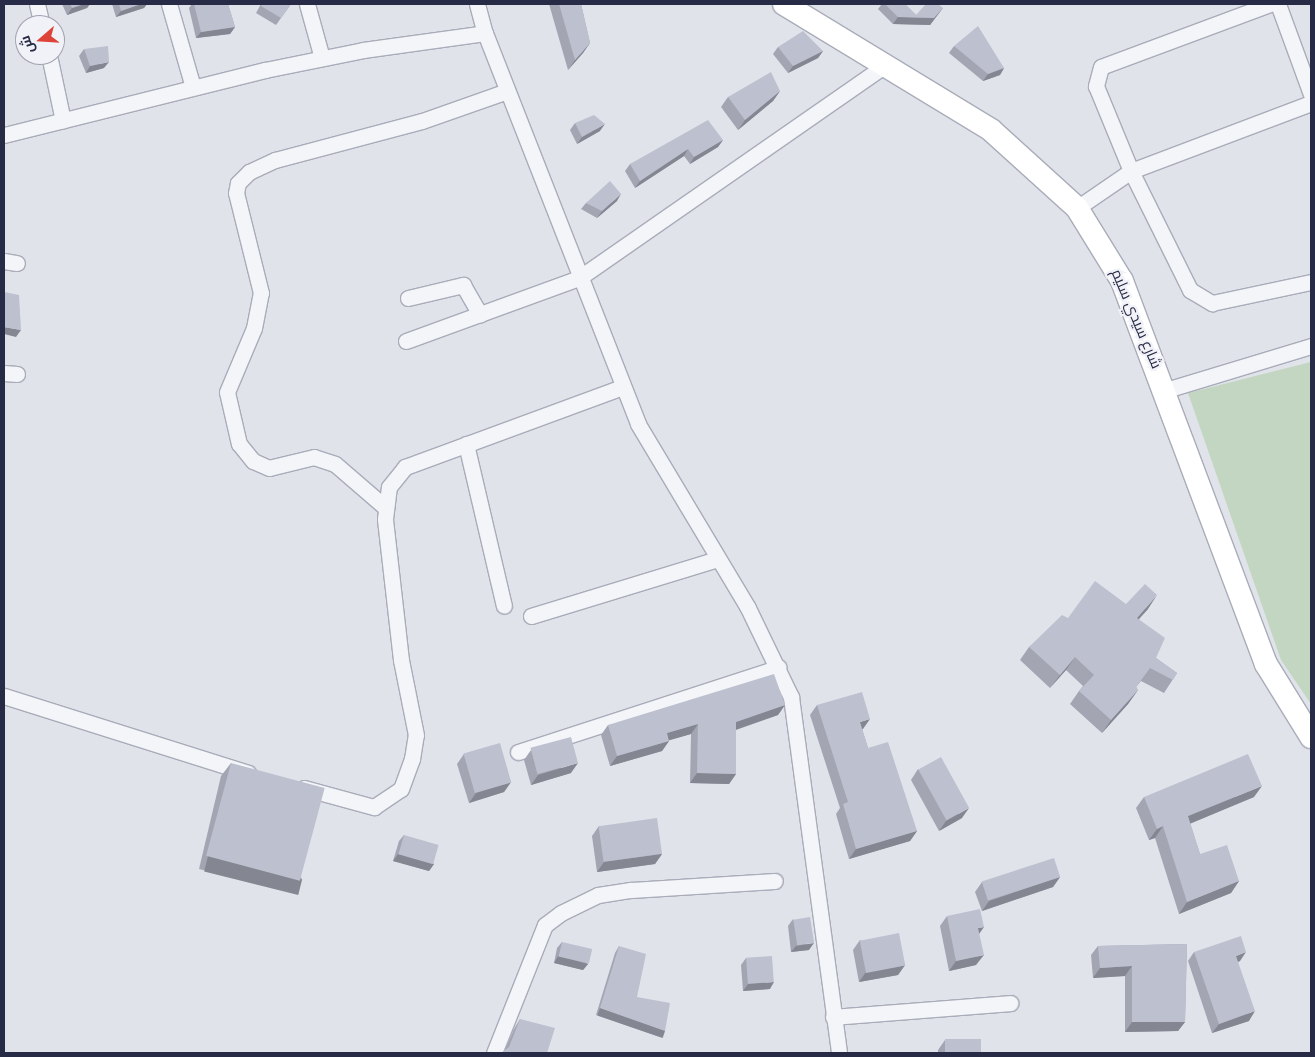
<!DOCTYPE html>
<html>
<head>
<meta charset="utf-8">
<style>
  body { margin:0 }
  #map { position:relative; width:1315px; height:1057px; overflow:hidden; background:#e1e3eb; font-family:"DM Sans",Cairo,sans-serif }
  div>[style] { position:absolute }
  .green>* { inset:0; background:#c2d6c1 }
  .roads { filter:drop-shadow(1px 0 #a9acb9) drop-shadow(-1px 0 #a9acb9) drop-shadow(0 1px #a9acb9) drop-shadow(0 -1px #a9acb9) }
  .street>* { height:15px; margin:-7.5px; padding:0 7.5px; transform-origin:7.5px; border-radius:7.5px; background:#f4f5f9 }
  .secondary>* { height:22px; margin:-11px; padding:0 11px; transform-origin:11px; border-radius:11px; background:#fff }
  .wall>* { inset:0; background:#a3a5b2 }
  .shaded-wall>* { inset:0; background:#848691; transform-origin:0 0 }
  .building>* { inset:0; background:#bdc0cf; transform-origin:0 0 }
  span { translate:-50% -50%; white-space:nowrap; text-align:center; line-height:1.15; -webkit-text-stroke:4.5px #f1f2f8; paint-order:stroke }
  .street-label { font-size:15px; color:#272b45 }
  .frame { position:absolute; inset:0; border:5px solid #272b45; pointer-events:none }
  .north { position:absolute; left:15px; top:15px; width:50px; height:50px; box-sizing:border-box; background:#f1f2f8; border:1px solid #a0a2b0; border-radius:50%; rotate:251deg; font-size:14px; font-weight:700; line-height:20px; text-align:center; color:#272b45 }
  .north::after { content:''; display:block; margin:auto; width:18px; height:22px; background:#dd4338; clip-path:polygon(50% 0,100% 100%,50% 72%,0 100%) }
</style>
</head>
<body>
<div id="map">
  <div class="green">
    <div style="clip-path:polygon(1311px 362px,1311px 704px,1281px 660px,1188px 393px)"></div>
  </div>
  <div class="roads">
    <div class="street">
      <div style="left:37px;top:4px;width:22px;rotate:77deg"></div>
      <div style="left:169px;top:4px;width:86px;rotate:73.9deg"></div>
      <div style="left:307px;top:4px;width:56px;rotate:74.5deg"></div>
      <div style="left:477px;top:4px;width:30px;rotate:75deg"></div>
      <div style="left:485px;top:33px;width:420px;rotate:68.6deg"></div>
      <div style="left:638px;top:424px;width:214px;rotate:59.1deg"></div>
      <div style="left:748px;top:608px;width:99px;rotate:64.2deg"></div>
      <div style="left:791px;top:697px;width:359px;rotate:82.3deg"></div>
      <div style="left:1270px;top:4px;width:180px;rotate:159.6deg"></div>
      <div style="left:1101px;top:67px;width:20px;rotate:105deg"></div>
      <div style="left:1096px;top:86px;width:92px;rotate:67.6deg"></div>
      <div style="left:1131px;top:171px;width:133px;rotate:63.6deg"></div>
      <div style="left:1190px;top:290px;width:26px;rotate:31deg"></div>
      <div style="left:1212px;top:303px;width:101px;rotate:-12deg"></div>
      <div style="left:1278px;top:4px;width:96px;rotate:69.9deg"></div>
      <div style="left:49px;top:55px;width:67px;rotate:78deg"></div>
      <div style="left:4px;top:135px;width:269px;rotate:-14deg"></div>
      <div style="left:265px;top:70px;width:100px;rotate:-11.5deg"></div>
      <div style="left:363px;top:50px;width:123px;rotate:-7.9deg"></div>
      <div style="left:1077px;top:208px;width:65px;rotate:-34.4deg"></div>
      <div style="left:1131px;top:171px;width:192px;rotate:-20.7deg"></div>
      <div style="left:4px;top:261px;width:13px;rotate:9deg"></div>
      <div style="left:408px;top:298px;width:57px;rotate:-13.3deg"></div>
      <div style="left:463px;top:285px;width:34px;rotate:60deg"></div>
      <div style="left:406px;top:341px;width:184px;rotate:-20deg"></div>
      <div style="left:579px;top:278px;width:375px;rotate:-34.8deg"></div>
      <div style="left:4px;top:373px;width:13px;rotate:4deg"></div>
      <div style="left:1166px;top:390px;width:152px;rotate:-16.9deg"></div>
      <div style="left:466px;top:444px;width:166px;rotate:76.8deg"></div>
      <div style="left:386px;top:508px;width:67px;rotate:-139.2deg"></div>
      <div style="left:335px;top:464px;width:22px;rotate:-162deg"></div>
      <div style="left:314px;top:457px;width:46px;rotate:166.3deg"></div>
      <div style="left:269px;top:468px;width:17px;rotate:-156deg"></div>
      <div style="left:253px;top:461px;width:22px;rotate:-129deg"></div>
      <div style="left:239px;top:444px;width:53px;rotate:-103deg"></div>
      <div style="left:227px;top:392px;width:69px;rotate:-67.1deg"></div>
      <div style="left:254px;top:328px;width:36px;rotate:-79deg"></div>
      <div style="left:261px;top:293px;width:103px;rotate:-104deg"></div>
      <div style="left:236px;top:193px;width:10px;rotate:-79deg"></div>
      <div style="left:238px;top:183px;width:16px;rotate:-45deg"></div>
      <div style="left:249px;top:172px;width:29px;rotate:-25deg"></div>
      <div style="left:275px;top:160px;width:152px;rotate:-14.9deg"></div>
      <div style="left:422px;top:121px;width:90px;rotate:-19.4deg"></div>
      <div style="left:531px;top:616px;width:195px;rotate:-17deg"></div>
      <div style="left:4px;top:696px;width:256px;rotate:17.5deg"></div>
      <div style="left:518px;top:752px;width:274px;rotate:-18deg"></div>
      <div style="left:304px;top:788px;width:73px;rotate:15.2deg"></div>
      <div style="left:374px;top:807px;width:32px;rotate:-34deg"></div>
      <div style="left:401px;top:789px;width:32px;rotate:-70deg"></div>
      <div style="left:412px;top:759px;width:24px;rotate:-81deg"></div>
      <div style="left:416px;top:735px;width:76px;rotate:-101.3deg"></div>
      <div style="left:401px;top:660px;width:142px;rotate:-96.5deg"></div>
      <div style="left:385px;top:519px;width:32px;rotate:-83deg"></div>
      <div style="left:389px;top:487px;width:26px;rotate:-51deg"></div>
      <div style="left:405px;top:467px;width:231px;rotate:-20.2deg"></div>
      <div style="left:833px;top:1017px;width:178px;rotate:-4.5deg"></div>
      <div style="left:494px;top:1053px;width:138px;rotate:-68.3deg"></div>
      <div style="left:545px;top:925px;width:20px;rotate:-37deg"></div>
      <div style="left:561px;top:913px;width:41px;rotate:-25.9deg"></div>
      <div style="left:598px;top:895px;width:33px;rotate:-9deg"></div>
      <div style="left:631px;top:890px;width:144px;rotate:-3.6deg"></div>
    </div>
    <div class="secondary">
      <div style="left:784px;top:4px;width:242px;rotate:31.3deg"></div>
      <div style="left:991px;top:130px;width:116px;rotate:42.2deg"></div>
      <div style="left:1077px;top:208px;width:86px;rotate:58.3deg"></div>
      <div style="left:1122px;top:281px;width:409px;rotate:69.4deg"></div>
      <div style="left:1266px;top:664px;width:86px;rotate:58.3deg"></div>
    </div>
  </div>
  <div class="wall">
    <div style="clip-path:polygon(62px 4px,90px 4px,87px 8px,67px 15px)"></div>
    <div style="clip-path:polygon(112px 4px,147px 4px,144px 8px,116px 17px)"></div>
    <div style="clip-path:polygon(192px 4px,228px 4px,235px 27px,230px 34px,196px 38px,189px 8px)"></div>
    <div style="clip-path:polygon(261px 4px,291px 4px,276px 25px,256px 13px)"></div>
    <div style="clip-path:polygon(549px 4px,581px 4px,590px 43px,583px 53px,568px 70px)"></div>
    <div style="clip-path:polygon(882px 4px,905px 4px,916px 15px,943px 8px,930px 25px,893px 24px,878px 9px)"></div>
    <div style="clip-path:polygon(954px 46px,1004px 68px,1000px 75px,983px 81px,949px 53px)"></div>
    <div style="clip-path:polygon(778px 47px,823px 51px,818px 58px,788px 73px,773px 54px)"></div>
    <div style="clip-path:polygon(84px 49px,104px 68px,86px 73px,79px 56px)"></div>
    <div style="clip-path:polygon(780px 91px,773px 101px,738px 130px,721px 107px,728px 97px)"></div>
    <div style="clip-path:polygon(575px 123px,600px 131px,577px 144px,570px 130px)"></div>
    <div style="clip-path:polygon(723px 140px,718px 147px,690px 164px,684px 156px,635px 188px,625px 171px,630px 164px)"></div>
    <div style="clip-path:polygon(617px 201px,597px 218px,581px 209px,586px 203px)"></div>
    <div style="clip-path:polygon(1126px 604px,1148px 609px,1139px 619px,1156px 658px,1177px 673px,1164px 693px,1141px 681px,1136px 687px,1138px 690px,1128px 704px,1102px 733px,1070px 704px,1079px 691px,1083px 686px,1066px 670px,1050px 688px,1020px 660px,1029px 647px,1068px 618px)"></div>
    <div style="clip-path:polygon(785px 705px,778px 715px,736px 730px,736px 774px,729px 784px,690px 783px,691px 734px,669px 740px,669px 741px,662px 751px,610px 766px,601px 735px,608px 725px)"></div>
    <div style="clip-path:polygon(817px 705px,863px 729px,862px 729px,868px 748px,917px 831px,910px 841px,849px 859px,836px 814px,840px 808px,810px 715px)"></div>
    <div style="clip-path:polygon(531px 750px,571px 773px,531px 785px,524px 760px)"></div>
    <div style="clip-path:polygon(464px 754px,511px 782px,504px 792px,469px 803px,457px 764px)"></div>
    <div style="clip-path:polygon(231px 763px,302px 879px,293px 892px,199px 869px,221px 776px)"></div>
    <div style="clip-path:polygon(918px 769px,962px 818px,939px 831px,911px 780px)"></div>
    <div style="clip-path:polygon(1144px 797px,1254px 797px,1190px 823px,1200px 854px,1239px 881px,1231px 893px,1179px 914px,1155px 838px,1149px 840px,1136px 808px)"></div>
    <div style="clip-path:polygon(599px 826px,662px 854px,655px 864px,597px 872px,592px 836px)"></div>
    <div style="clip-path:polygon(404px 835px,434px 864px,429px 871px,393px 861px,399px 841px)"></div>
    <div style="clip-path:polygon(1060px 877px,1053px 887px,982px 911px,975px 892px,982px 882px)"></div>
    <div style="clip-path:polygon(947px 916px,979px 934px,976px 965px,949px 971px,940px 926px)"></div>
    <div style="clip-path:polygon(793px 919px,809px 950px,791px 952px,788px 926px)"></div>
    <div style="clip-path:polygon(860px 940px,905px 965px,898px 975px,859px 982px,853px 950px)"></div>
    <div style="clip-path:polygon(562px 942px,588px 964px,583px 970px,554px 963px,557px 948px)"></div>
    <div style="clip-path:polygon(1187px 944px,1185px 1022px,1178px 1031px,1125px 1032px,1125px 976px,1093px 978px,1091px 955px,1098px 946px)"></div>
    <div style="clip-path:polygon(619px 946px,637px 997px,660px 1037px,596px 1015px,615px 953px)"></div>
    <div style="clip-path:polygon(1194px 952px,1240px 961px,1238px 962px,1249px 1021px,1212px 1033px,1188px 961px)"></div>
    <div style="clip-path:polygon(746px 958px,770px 989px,743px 991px,741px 965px)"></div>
    <div style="clip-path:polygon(520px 1019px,547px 1053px,505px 1050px,514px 1029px)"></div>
    <div style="clip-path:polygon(945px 1040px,981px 1053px,938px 1053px,938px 1050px)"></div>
  </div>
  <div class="shaded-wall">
    <div style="clip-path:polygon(84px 4px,90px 4px,87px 8px,67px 15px,72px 8px)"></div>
    <div style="clip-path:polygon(141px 4px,147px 4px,144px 8px,116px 17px,121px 11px)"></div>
    <div style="clip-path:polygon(943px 8px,930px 25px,893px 24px,898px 17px,934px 18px)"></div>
    <div style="clip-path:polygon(235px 27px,230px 34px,196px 38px,201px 32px)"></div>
    <div style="clip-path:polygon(590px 43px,583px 53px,568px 70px,575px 60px)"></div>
    <div style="clip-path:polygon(823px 51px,818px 58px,788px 73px,793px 66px)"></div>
    <div style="clip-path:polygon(109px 62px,104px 68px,86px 73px,90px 66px)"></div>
    <div style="clip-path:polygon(1004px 68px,1000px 75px,983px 81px,988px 74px)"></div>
    <div style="clip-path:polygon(780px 91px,773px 101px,738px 130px,745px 120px)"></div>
    <div style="clip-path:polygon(605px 124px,600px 131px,577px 144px,582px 137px)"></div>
    <div style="clip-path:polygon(723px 140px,718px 147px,690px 164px,694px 157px)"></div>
    <div style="clip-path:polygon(688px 149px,684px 156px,635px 188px,640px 181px)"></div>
    <div style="clip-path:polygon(621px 194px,617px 201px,597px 218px,602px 211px)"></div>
    <div style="clip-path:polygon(4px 327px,21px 330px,16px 337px,4px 334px)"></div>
    <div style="clip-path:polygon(1157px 595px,1148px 609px,1128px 631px,1137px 618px)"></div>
    <div style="clip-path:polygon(1075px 657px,1066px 670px,1050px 688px,1060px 675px)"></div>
    <div style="clip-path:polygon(1138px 690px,1128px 704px,1102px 733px,1111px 720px)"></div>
    <div style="clip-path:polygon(785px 705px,778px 715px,729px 732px,736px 722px)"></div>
    <div style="clip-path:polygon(870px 719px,863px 729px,853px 732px,860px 722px)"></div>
    <div style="clip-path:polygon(698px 724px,691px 734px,660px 743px,667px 733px)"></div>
    <div style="clip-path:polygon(669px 741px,662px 751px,610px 766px,617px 756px)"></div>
    <div style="clip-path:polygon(578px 763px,571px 773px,531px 785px,538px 775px)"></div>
    <div style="clip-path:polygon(697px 773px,736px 774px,729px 784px,690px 783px)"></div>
    <div style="clip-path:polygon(511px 782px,504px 792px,469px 803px,476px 793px)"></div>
    <div style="clip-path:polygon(1262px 786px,1254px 797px,1180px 828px,1188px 816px)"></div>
    <div style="clip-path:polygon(969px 808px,962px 818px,939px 831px,946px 821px)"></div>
    <div style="clip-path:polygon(1163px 826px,1155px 838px,1149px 840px,1157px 829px)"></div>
    <div style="clip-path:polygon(917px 831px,910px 841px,849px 859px,856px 849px)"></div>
    <div style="clip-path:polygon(398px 854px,434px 864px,429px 871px,393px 861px)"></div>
    <div style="clip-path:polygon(662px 854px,655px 864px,597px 872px,604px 862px)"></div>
    <div style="left:208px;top:856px;width:97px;height:16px;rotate:14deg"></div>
    <div style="clip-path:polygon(1060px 877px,1053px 887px,982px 911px,989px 901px)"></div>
    <div style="clip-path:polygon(1239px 881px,1231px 893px,1179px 914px,1187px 902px)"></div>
    <div style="clip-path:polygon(984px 927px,977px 937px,978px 928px)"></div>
    <div style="clip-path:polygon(814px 943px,809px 950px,791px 952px,796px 946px)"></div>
    <div style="clip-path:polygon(1246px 952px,1240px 961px,1229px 965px,1236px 956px)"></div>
    <div style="clip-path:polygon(984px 955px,976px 965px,949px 971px,956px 961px)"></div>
    <div style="clip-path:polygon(558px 956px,588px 964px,583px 970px,554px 963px)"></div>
    <div style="clip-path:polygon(905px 965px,898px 975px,859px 982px,866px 972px)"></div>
    <div style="clip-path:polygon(1132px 966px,1125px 976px,1093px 978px,1100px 968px)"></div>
    <div style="clip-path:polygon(774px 982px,770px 989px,743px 991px,748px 984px)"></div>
    <div style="left:600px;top:1008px;width:69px;height:8px;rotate:19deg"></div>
    <div style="clip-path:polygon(1255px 1011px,1249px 1021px,1212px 1033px,1219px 1024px)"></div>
    <div style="clip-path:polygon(1132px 1022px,1185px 1022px,1178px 1031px,1125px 1032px)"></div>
  </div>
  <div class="building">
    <div style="clip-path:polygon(70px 4px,84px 4px,72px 8px)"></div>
    <div style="clip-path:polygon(119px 4px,141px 4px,121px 11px)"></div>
    <div style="clip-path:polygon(194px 4px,228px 4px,235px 27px,201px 32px)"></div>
    <div style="clip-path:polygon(262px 4px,291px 4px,281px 18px,261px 6px)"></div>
    <div style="clip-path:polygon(559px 4px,581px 4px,590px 43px,575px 60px)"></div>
    <div style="clip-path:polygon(885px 4px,905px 4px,916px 15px,926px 4px,938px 4px,943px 8px,934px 18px,898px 17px)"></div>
    <div style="clip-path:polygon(978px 26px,1004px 68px,988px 74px,954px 46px)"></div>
    <div style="clip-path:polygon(803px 31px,823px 51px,793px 66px,778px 47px)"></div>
    <div style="clip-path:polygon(108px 46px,109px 62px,90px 66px,84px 49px)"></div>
    <div style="clip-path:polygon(771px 72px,780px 91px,745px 120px,728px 97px)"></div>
    <div style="clip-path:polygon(594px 115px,605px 124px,582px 137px,575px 123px)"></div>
    <div style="clip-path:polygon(708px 120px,723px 140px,694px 157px,688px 149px,640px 181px,630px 164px)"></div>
    <div style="clip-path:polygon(610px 181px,621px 194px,602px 211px,586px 203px)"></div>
    <div style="clip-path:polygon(4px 292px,19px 295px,21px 330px,4px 327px)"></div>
    <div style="clip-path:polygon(1095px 581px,1126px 604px,1145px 584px,1157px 595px,1137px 618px,1165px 638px,1156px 658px,1177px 673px,1173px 680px,1150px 668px,1136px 687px,1138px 690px,1111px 720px,1079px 691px,1094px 675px,1075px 657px,1060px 675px,1029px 647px,1062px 615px,1068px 618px)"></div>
    <div style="clip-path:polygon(774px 674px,785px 705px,736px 722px,736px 774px,697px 773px,698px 724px,667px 733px,669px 741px,617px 756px,608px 725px)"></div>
    <div style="clip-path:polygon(862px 692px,870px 719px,860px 722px,868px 748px,888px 742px,917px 831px,856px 849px,843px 804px,848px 802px,817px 705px)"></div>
    <div style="left:571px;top:737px;width:27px;height:42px;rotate:75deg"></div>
    <div style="left:500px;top:743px;width:41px;height:38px;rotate:74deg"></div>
    <div style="clip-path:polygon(1248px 754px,1262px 786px,1188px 816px,1200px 854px,1227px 845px,1239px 881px,1187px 902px,1163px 826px,1157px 829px,1144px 797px)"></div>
    <div style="left:941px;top:757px;width:58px;height:26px;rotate:61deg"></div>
    <div style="left:231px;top:763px;width:97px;height:96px;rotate:15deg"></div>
    <div style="left:657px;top:818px;width:36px;height:59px;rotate:82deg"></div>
    <div style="left:404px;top:835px;width:36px;height:20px;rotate:16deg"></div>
    <div style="left:1054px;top:858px;width:20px;height:76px;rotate:72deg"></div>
    <div style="clip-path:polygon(980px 909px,984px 927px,978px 928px,984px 955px,956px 961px,947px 916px)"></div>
    <div style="left:810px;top:917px;width:26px;height:17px;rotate:81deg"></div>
    <div style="left:899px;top:933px;width:33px;height:40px;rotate:79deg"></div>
    <div style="clip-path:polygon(1241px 936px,1246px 952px,1236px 956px,1255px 1011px,1219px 1024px,1194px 952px)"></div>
    <div style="left:562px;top:942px;width:31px;height:15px;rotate:13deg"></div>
    <div style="clip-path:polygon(1187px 944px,1185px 1022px,1132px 1022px,1132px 966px,1100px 968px,1098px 946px)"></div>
    <div style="clip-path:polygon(619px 946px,646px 954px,637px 997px,670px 1003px,665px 1031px,600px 1008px)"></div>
    <div style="left:772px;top:956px;width:26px;height:26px;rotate:86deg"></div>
    <div style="clip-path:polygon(520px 1019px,555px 1028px,547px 1053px,501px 1053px,509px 1047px)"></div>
    <div style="left:981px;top:1039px;width:14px;height:36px;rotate:90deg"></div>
  </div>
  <div class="street-label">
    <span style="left:1136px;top:319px;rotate:67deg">شارع سيدي سليم</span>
  </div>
  <div class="frame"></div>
  <div class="north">ش</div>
</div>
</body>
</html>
